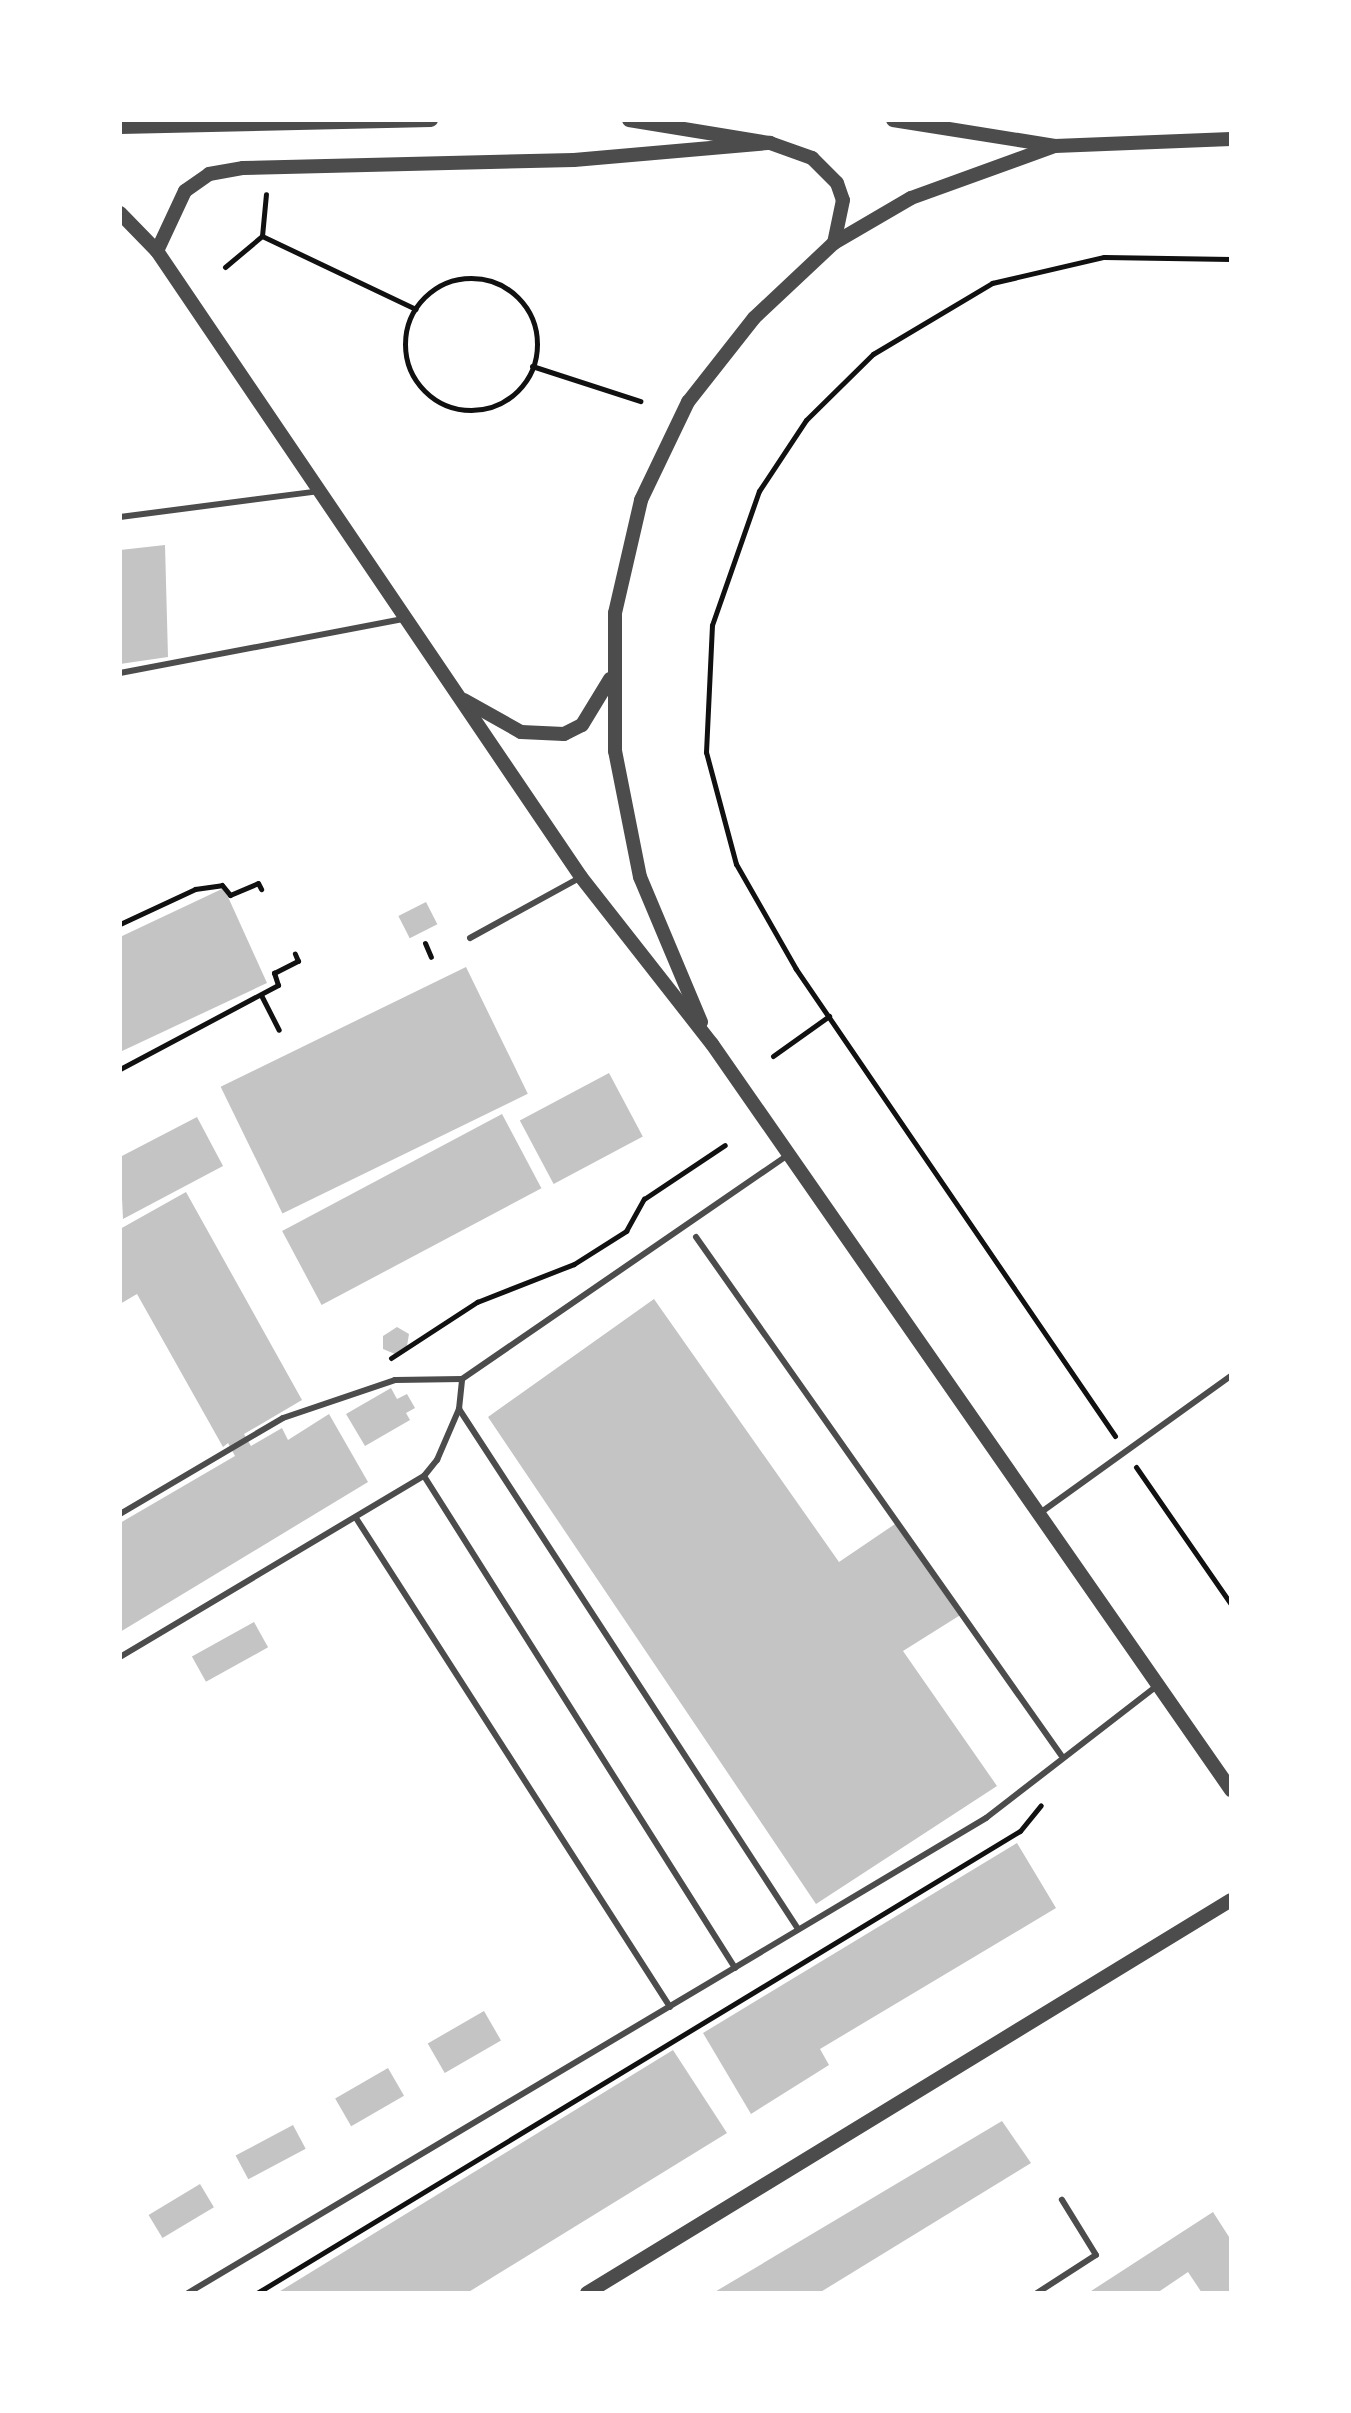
<!DOCTYPE html>
<html>
<head>
<meta charset="utf-8">
<style>
  body { margin:0 }
  #map { position:relative; width:1351px; height:2413px; overflow:hidden; background:#fff; font-family:"PT Serif",serif }
  div>[style] { position:absolute }
  .building>* { inset:0; background:#c4c4c4; transform-origin:0 0 }
  .path>* { height:5px; margin:-2.5px; padding:0 2.5px; transform-origin:2.5px; border-radius:2.5px; background:#111 }
  .path>.ring { margin:-2.5px; padding:0; box-sizing:content-box; background:none; border:5px solid #111; border-radius:50% }
  .service>* { height:6px; margin:-3px; padding:0 3px; transform-origin:3px; border-radius:3px; background:#4c4c4c }
  .tertiary>* { height:14px; margin:-7px; padding:0 7px; transform-origin:7px; border-radius:7px; background:#4c4c4c }
  span { translate:-50% -50%; white-space:nowrap; text-align:center; line-height:1.15; -webkit-text-stroke:8px #fff; paint-order:stroke }
  .frame { position:absolute; inset:0; border:122px solid #fff; pointer-events:none }
</style>
</head>
<body>
<div id="map">
  <div class="building">
    <div style="clip-path:polygon(165px 545px,168px 657px,120px 664px,120px 550px)"></div>
    <div style="clip-path:polygon(224px 888px,267px 983px,120px 1052px,120px 937px)"></div>
    <div style="left:426px;top:902px;width:25px;height:31px;rotate:63deg"></div>
    <div style="left:466px;top:967px;width:141px;height:273px;rotate:64deg"></div>
    <div style="left:609px;top:1073px;width:72px;height:101px;rotate:62deg"></div>
    <div style="left:502px;top:1114px;width:84px;height:249px;rotate:62deg"></div>
    <div style="clip-path:polygon(197px 1117px,223px 1166px,123px 1219px,120px 1157px)"></div>
    <div style="clip-path:polygon(186px 1192px,302px 1400px,244px 1434px,251px 1446px,282px 1428px,288px 1440px,329px 1414px,368px 1482px,120px 1632px,120px 1523px,235px 1456px,228px 1443px,223px 1447px,137px 1294px,120px 1304px,120px 1229px)"></div>
    <div style="clip-path:polygon(654px 1299px,839px 1562px,898px 1522px,962px 1614px,903px 1651px,997px 1786px,816px 1904px,488px 1417px)"></div>
    <div style="clip-path:polygon(397px 1327px,409px 1334px,407px 1346px,395px 1354px,383px 1349px,383px 1336px)"></div>
    <div style="clip-path:polygon(391px 1388px,397px 1399px,407px 1394px,415px 1408px,406px 1413px,410px 1420px,365px 1446px,346px 1414px)"></div>
    <div style="left:254px;top:1622px;width:29px;height:71px;rotate:61deg"></div>
    <div style="clip-path:polygon(1017px 1843px,1056px 1908px,820px 2049px,829px 2065px,751px 2114px,703px 2033px)"></div>
    <div style="left:484px;top:2011px;width:34px;height:65px;rotate:60deg"></div>
    <div style="clip-path:polygon(673px 2050px,727px 2133px,467px 2293px,277px 2293px)"></div>
    <div style="left:388px;top:2068px;width:32px;height:61px;rotate:60deg"></div>
    <div style="clip-path:polygon(1002px 2121px,1031px 2163px,819px 2293px,713px 2293px)"></div>
    <div style="left:293px;top:2125px;width:27px;height:65px;rotate:62deg"></div>
    <div style="left:200px;top:2184px;width:27px;height:60px;rotate:59deg"></div>
    <div style="clip-path:polygon(1213px 2212px,1231px 2240px,1231px 2293px,1202px 2293px,1188px 2272px,1157px 2293px,1088px 2293px)"></div>
  </div>
  <div class="path">
    <div style="left:262px;top:236px;width:42px;rotate:-84.6deg"></div>
    <div style="left:225px;top:267px;width:48px;rotate:-40deg"></div>
    <div style="left:262px;top:236px;width:170px;rotate:25.4deg"></div>
    <div class="ring" style="left:405px;top:278px;width:127px;height:127px"></div>
    <div style="left:532px;top:366px;width:114px;rotate:18deg"></div>
    <div style="left:120px;top:924px;width:83px;rotate:-25deg"></div>
    <div style="left:195px;top:889px;width:27px;rotate:-8deg"></div>
    <div style="left:222px;top:885px;width:13px;rotate:51deg"></div>
    <div style="left:230px;top:895px;width:30px;rotate:-23deg"></div>
    <div style="left:258px;top:883px;width:7px;rotate:63deg"></div>
    <div style="left:425px;top:943px;width:15px;rotate:67deg"></div>
    <div style="left:261px;top:995px;width:39px;rotate:63deg"></div>
    <div style="left:773px;top:1056px;width:69px;rotate:-35.5deg"></div>
    <div style="left:120px;top:1069px;width:179px;rotate:-28deg"></div>
    <div style="left:278px;top:985px;width:13px;rotate:-108deg"></div>
    <div style="left:274px;top:973px;width:27px;rotate:-27deg"></div>
    <div style="left:298px;top:961px;width:8px;rotate:-113deg"></div>
    <div style="left:391px;top:1358px;width:103px;rotate:-33.1deg"></div>
    <div style="left:477px;top:1302px;width:104px;rotate:-21.4deg"></div>
    <div style="left:574px;top:1264px;width:62px;rotate:-32.4deg"></div>
    <div style="left:626px;top:1231px;width:37px;rotate:-61deg"></div>
    <div style="left:644px;top:1199px;width:97px;rotate:-33.7deg"></div>
    <div style="left:1115px;top:1436px;width:566px;rotate:-124.34deg"></div>
    <div style="left:796px;top:969px;width:121px;rotate:-119.7deg"></div>
    <div style="left:736px;top:864px;width:116px;rotate:-105deg"></div>
    <div style="left:706px;top:752px;width:127px;rotate:-87.3deg"></div>
    <div style="left:712px;top:625px;width:142px;rotate:-70.7deg"></div>
    <div style="left:759px;top:491px;width:85px;rotate:-56.5deg"></div>
    <div style="left:806px;top:420px;width:94px;rotate:-44.6deg"></div>
    <div style="left:873px;top:354px;width:139px;rotate:-30.8deg"></div>
    <div style="left:992px;top:283px;width:115px;rotate:-13.1deg"></div>
    <div style="left:1104px;top:257px;width:127px;rotate:0.9deg"></div>
    <div style="left:1136px;top:1467px;width:167px;rotate:55.3deg"></div>
    <div style="left:257px;top:2293px;width:892px;rotate:-31.2deg"></div>
    <div style="left:1020px;top:1831px;width:33px;rotate:-51deg"></div>
  </div>
  <div class="service">
    <div style="left:120px;top:517px;width:201px;rotate:-7.4deg"></div>
    <div style="left:120px;top:673px;width:288px;rotate:-10.8deg"></div>
    <div style="left:470px;top:938px;width:124px;rotate:-28.8deg"></div>
    <div style="left:696px;top:1237px;width:634px;rotate:54.83deg"></div>
    <div style="left:459px;top:1409px;width:621px;rotate:56.9deg"></div>
    <div style="left:424px;top:1476px;width:582px;rotate:57.7deg"></div>
    <div style="left:1040px;top:1513px;width:235px;rotate:-35.7deg"></div>
    <div style="left:120px;top:1514px;width:189px;rotate:-30.5deg"></div>
    <div style="left:283px;top:1418px;width:118px;rotate:-18.7deg"></div>
    <div style="left:395px;top:1380px;width:67px;rotate:-0.9deg"></div>
    <div style="left:356px;top:1518px;width:581px;rotate:57.29deg"></div>
    <div style="left:120px;top:1657px;width:354px;rotate:-30.8deg"></div>
    <div style="left:424px;top:1476px;width:21px;rotate:-51deg"></div>
    <div style="left:437px;top:1460px;width:56px;rotate:-66.7deg"></div>
    <div style="left:459px;top:1409px;width:30px;rotate:-84deg"></div>
    <div style="left:462px;top:1379px;width:397px;rotate:-34.5deg"></div>
    <div style="left:188px;top:2293px;width:929px;rotate:-30.76deg"></div>
    <div style="left:986px;top:1818px;width:216px;rotate:-37.7deg"></div>
    <div style="left:1037px;top:2293px;width:70px;rotate:-32.8deg"></div>
    <div style="left:1096px;top:2255px;width:65px;rotate:-121.7deg"></div>
  </div>
  <div class="tertiary">
    <div style="left:629px;top:120px;width:143px;rotate:9.3deg"></div>
    <div style="left:770px;top:143px;width:45px;rotate:19.7deg"></div>
    <div style="left:812px;top:158px;width:35px;rotate:45deg"></div>
    <div style="left:837px;top:183px;width:18px;rotate:71deg"></div>
    <div style="left:843px;top:200px;width:44px;rotate:101.8deg"></div>
    <div style="left:893px;top:120px;width:164px;rotate:9.1deg"></div>
    <div style="left:1055px;top:146px;width:176px;rotate:-2.3deg"></div>
    <div style="left:120px;top:127px;width:311px;rotate:-1.3deg"></div>
    <div style="left:120px;top:213px;width:53px;rotate:45.8deg"></div>
    <div style="left:157px;top:251px;width:756px;rotate:55.89deg"></div>
    <div style="left:581px;top:877px;width:212px;rotate:51.9deg"></div>
    <div style="left:712px;top:1044px;width:909px;rotate:55.17deg"></div>
    <div style="left:157px;top:251px;width:66px;rotate:-65deg"></div>
    <div style="left:185px;top:191px;width:29px;rotate:-35deg"></div>
    <div style="left:209px;top:174px;width:35px;rotate:-10deg"></div>
    <div style="left:243px;top:168px;width:331px;rotate:-1.4deg"></div>
    <div style="left:574px;top:160px;width:197px;rotate:-5deg"></div>
    <div style="left:464px;top:700px;width:65px;rotate:29.3deg"></div>
    <div style="left:521px;top:732px;width:43px;rotate:2.7deg"></div>
    <div style="left:564px;top:734px;width:20px;rotate:-27deg"></div>
    <div style="left:582px;top:725px;width:54px;rotate:-58.7deg"></div>
    <div style="left:701px;top:1022px;width:157px;rotate:-112.8deg"></div>
    <div style="left:640px;top:877px;width:128px;rotate:-101.2deg"></div>
    <div style="left:615px;top:751px;width:138px;rotate:-90deg"></div>
    <div style="left:615px;top:613px;width:116px;rotate:-77deg"></div>
    <div style="left:641px;top:500px;width:109px;rotate:-64.4deg"></div>
    <div style="left:688px;top:402px;width:107px;rotate:-51.8deg"></div>
    <div style="left:754px;top:318px;width:110px;rotate:-43.2deg"></div>
    <div style="left:834px;top:243px;width:89px;rotate:-30.3deg"></div>
    <div style="left:911px;top:198px;width:153px;rotate:-19.9deg"></div>
    <div style="left:587px;top:2293px;width:754px;rotate:-31.39deg"></div>
  </div>
  <div class="frame"></div>
</div>
</body>
</html>
